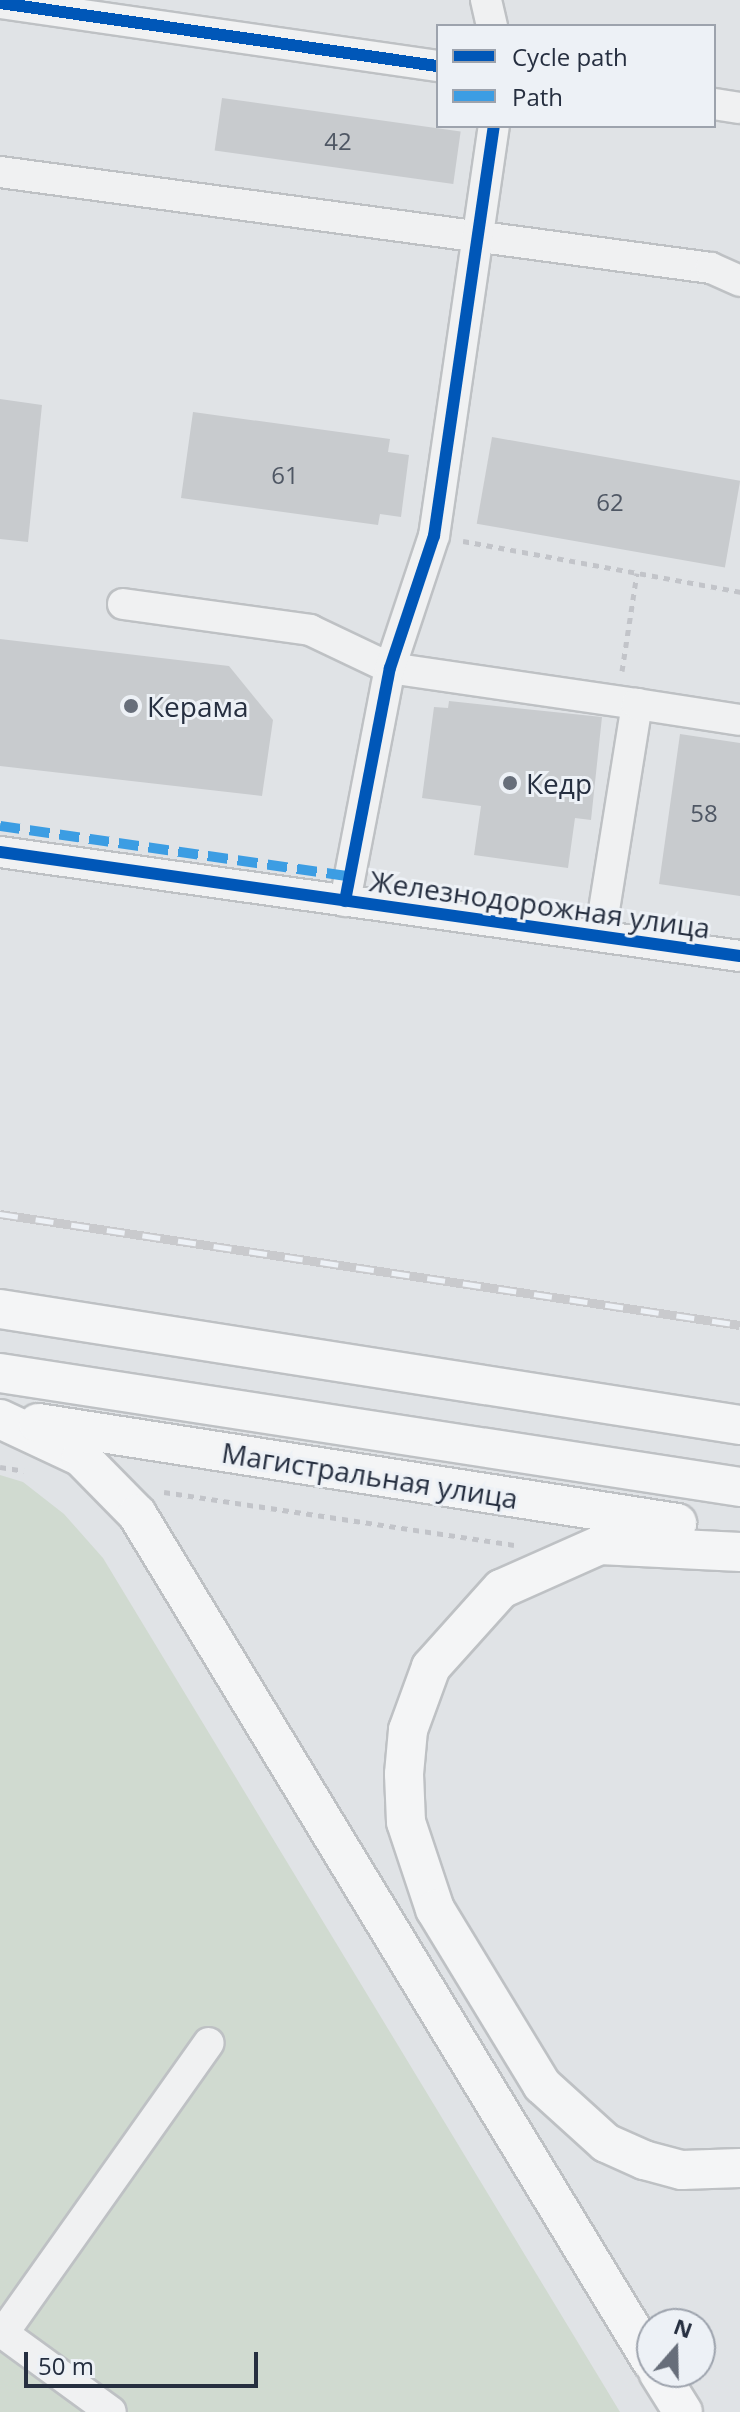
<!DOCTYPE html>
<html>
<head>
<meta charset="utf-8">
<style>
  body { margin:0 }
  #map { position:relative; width:740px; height:2412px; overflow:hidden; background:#e0e3e6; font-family:"Open Sans",sans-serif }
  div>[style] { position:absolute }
  .green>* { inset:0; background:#d0dad0 }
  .building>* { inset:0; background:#c8cbce; transform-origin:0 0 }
  .path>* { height:5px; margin-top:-2.5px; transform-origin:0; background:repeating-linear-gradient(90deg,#c2c4c9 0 6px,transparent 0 12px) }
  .roads { filter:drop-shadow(2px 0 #bec1c4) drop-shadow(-2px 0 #bec1c4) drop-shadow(0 2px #bec1c4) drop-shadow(0 -2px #bec1c4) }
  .minor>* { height:30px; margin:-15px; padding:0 15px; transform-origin:15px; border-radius:15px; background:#f0f1f2 }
  .major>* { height:38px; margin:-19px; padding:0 19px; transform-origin:19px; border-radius:19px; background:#f4f5f6 }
  .rail>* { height:9px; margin-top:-4.5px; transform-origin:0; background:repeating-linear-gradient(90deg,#edf1f6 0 18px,#c9cacd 0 36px); box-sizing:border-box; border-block:2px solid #c9cacd }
  .quiet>* { height:10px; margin-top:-5px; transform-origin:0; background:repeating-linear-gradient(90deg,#3c9de3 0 20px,transparent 0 30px) }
  .cycleway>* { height:12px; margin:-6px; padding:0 6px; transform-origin:6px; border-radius:6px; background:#0057b8 }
  .dots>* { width:22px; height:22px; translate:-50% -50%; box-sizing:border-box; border:4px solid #edf1f6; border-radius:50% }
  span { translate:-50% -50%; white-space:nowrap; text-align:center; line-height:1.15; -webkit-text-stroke:6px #edf1f6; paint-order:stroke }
  .number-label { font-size:24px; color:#4f5764 }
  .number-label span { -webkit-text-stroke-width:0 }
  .poi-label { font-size:28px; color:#262f40 }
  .left { translate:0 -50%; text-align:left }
  .street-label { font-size:28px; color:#262f40 }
  .legend { position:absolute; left:436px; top:24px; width:280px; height:104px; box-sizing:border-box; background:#edf1f6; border:2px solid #9da3ad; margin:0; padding:10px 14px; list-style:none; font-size:24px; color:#262f40 }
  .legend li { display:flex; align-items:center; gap:16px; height:40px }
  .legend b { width:40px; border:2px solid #9da3ad }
  .north { position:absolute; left:636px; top:2308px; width:80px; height:80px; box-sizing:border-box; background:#edf1f6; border:2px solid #9da3ad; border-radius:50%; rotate:20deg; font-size:22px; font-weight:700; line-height:32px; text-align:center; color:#262f40 }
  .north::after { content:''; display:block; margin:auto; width:28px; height:36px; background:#676e7a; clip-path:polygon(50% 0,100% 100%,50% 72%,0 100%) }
  .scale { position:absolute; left:24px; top:2352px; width:234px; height:36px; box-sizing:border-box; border:4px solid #262f40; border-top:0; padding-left:10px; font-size:24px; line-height:28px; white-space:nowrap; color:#262f40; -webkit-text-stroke:6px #edf1f6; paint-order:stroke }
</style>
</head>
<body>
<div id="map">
  <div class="green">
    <div style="clip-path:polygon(0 1475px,23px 1482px,64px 1514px,103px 1558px,620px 2412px,0 2412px)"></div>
  </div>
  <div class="building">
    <div style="left:222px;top:98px;width:241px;height:53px;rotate:8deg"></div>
    <div style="clip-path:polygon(0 399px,42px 405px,28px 542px,0 539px)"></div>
    <div style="clip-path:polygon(193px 412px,390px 439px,388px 452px,409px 455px,401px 517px,380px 514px,378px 525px,181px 498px)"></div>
    <div style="left:492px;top:437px;width:252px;height:88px;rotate:10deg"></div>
    <div style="clip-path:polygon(0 639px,229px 666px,273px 720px,262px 796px,0 766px)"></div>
    <div style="clip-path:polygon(449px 701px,602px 717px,591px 820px,575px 818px,568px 868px,474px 855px,481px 806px,422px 798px,434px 707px,448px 708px)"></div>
    <div style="clip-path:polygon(680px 734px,740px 743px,740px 896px,659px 884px)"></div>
  </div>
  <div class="path">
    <div style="left:463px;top:541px;width:282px;rotate:10.4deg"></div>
    <div style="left:622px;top:671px;width:99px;rotate:-81.3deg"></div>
    <div style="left:0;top:1467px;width:24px;rotate:9deg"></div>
    <div style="left:164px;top:1492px;width:354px;rotate:8.6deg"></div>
  </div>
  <div class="roads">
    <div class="minor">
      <div style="left:486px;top:0;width:27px;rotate:77deg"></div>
      <div style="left:0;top:3px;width:443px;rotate:8.2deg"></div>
      <div style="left:714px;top:104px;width:26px;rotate:9deg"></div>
      <div style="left:0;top:172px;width:717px;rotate:7.69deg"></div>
      <div style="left:711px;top:268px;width:32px;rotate:24deg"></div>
      <div style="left:123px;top:604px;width:189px;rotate:7.9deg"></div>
      <div style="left:310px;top:630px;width:89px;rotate:25.4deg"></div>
      <div style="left:390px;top:668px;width:250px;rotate:8.3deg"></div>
      <div style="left:637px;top:704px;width:235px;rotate:99.1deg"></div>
      <div style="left:637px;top:704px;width:104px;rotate:8.8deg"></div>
      <div style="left:0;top:852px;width:747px;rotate:8deg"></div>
      <div style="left:345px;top:901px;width:237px;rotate:-79.1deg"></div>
      <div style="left:390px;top:668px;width:139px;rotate:-71.6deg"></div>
      <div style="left:434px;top:536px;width:414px;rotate:-81.7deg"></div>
      <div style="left:0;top:2331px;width:137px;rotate:36.1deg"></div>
      <div style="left:4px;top:2332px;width:354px;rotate:-54.7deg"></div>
    </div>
    <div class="major">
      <div style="left:0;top:1309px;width:749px;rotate:8.91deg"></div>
      <div style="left:0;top:1373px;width:749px;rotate:8.76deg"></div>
      <div style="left:0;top:1419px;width:89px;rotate:25.1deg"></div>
      <div style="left:81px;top:1457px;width:80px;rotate:45.5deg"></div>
      <div style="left:137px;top:1514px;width:992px;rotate:58.73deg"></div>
      <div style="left:38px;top:1423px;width:647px;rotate:8.89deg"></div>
      <div style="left:740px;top:1552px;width:140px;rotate:-177.1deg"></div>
      <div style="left:600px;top:1545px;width:108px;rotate:156deg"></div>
      <div style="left:501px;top:1589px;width:105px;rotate:131.9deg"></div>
      <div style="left:431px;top:1667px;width:67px;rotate:110.1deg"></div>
      <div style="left:408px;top:1730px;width:44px;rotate:95.2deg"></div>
      <div style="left:404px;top:1774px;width:48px;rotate:87.6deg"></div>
      <div style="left:406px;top:1822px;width:92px;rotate:71.6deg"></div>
      <div style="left:435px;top:1909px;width:206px;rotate:58.7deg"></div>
      <div style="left:542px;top:2085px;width:86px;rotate:42.2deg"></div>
      <div style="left:606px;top:2143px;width:42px;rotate:24.1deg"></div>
      <div style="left:644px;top:2160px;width:39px;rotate:15deg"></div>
      <div style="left:682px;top:2170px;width:58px;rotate:-2deg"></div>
      <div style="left:658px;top:2372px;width:47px;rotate:58deg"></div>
    </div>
  </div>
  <div class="rail">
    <div style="left:0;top:1214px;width:748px;rotate:8.53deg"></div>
  </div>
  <div class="quiet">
    <div style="left:0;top:826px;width:352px;rotate:8.2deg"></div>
  </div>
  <div class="cycleway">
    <div style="left:0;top:3px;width:443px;rotate:8.2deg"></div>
    <div style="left:0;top:852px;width:747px;rotate:8deg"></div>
    <div style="left:345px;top:901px;width:237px;rotate:-79.1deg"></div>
    <div style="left:390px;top:668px;width:139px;rotate:-71.6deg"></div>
    <div style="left:434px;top:536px;width:414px;rotate:-81.7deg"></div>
  </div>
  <div class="dots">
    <div style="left:131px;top:706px;background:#676e7a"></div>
    <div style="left:510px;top:783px;background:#676e7a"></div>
  </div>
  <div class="number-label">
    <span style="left:338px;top:141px">42</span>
    <span style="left:285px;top:475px">61</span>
    <span style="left:610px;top:502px">62</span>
    <span style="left:704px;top:813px">58</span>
  </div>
  <div class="poi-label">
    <span class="left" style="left:147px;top:706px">Керама</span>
    <span class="left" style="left:526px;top:783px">Кедр</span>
  </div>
  <div class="street-label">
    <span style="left:540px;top:904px;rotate:8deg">Железнодорожная улица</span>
    <span style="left:370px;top:1475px;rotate:9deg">Магистральная улица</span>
  </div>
  <ul class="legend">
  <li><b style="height:10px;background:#0057b8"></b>Cycle path</li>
  <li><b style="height:10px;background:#3c9de3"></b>Path</li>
  </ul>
  <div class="north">N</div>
  <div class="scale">50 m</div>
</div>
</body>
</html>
